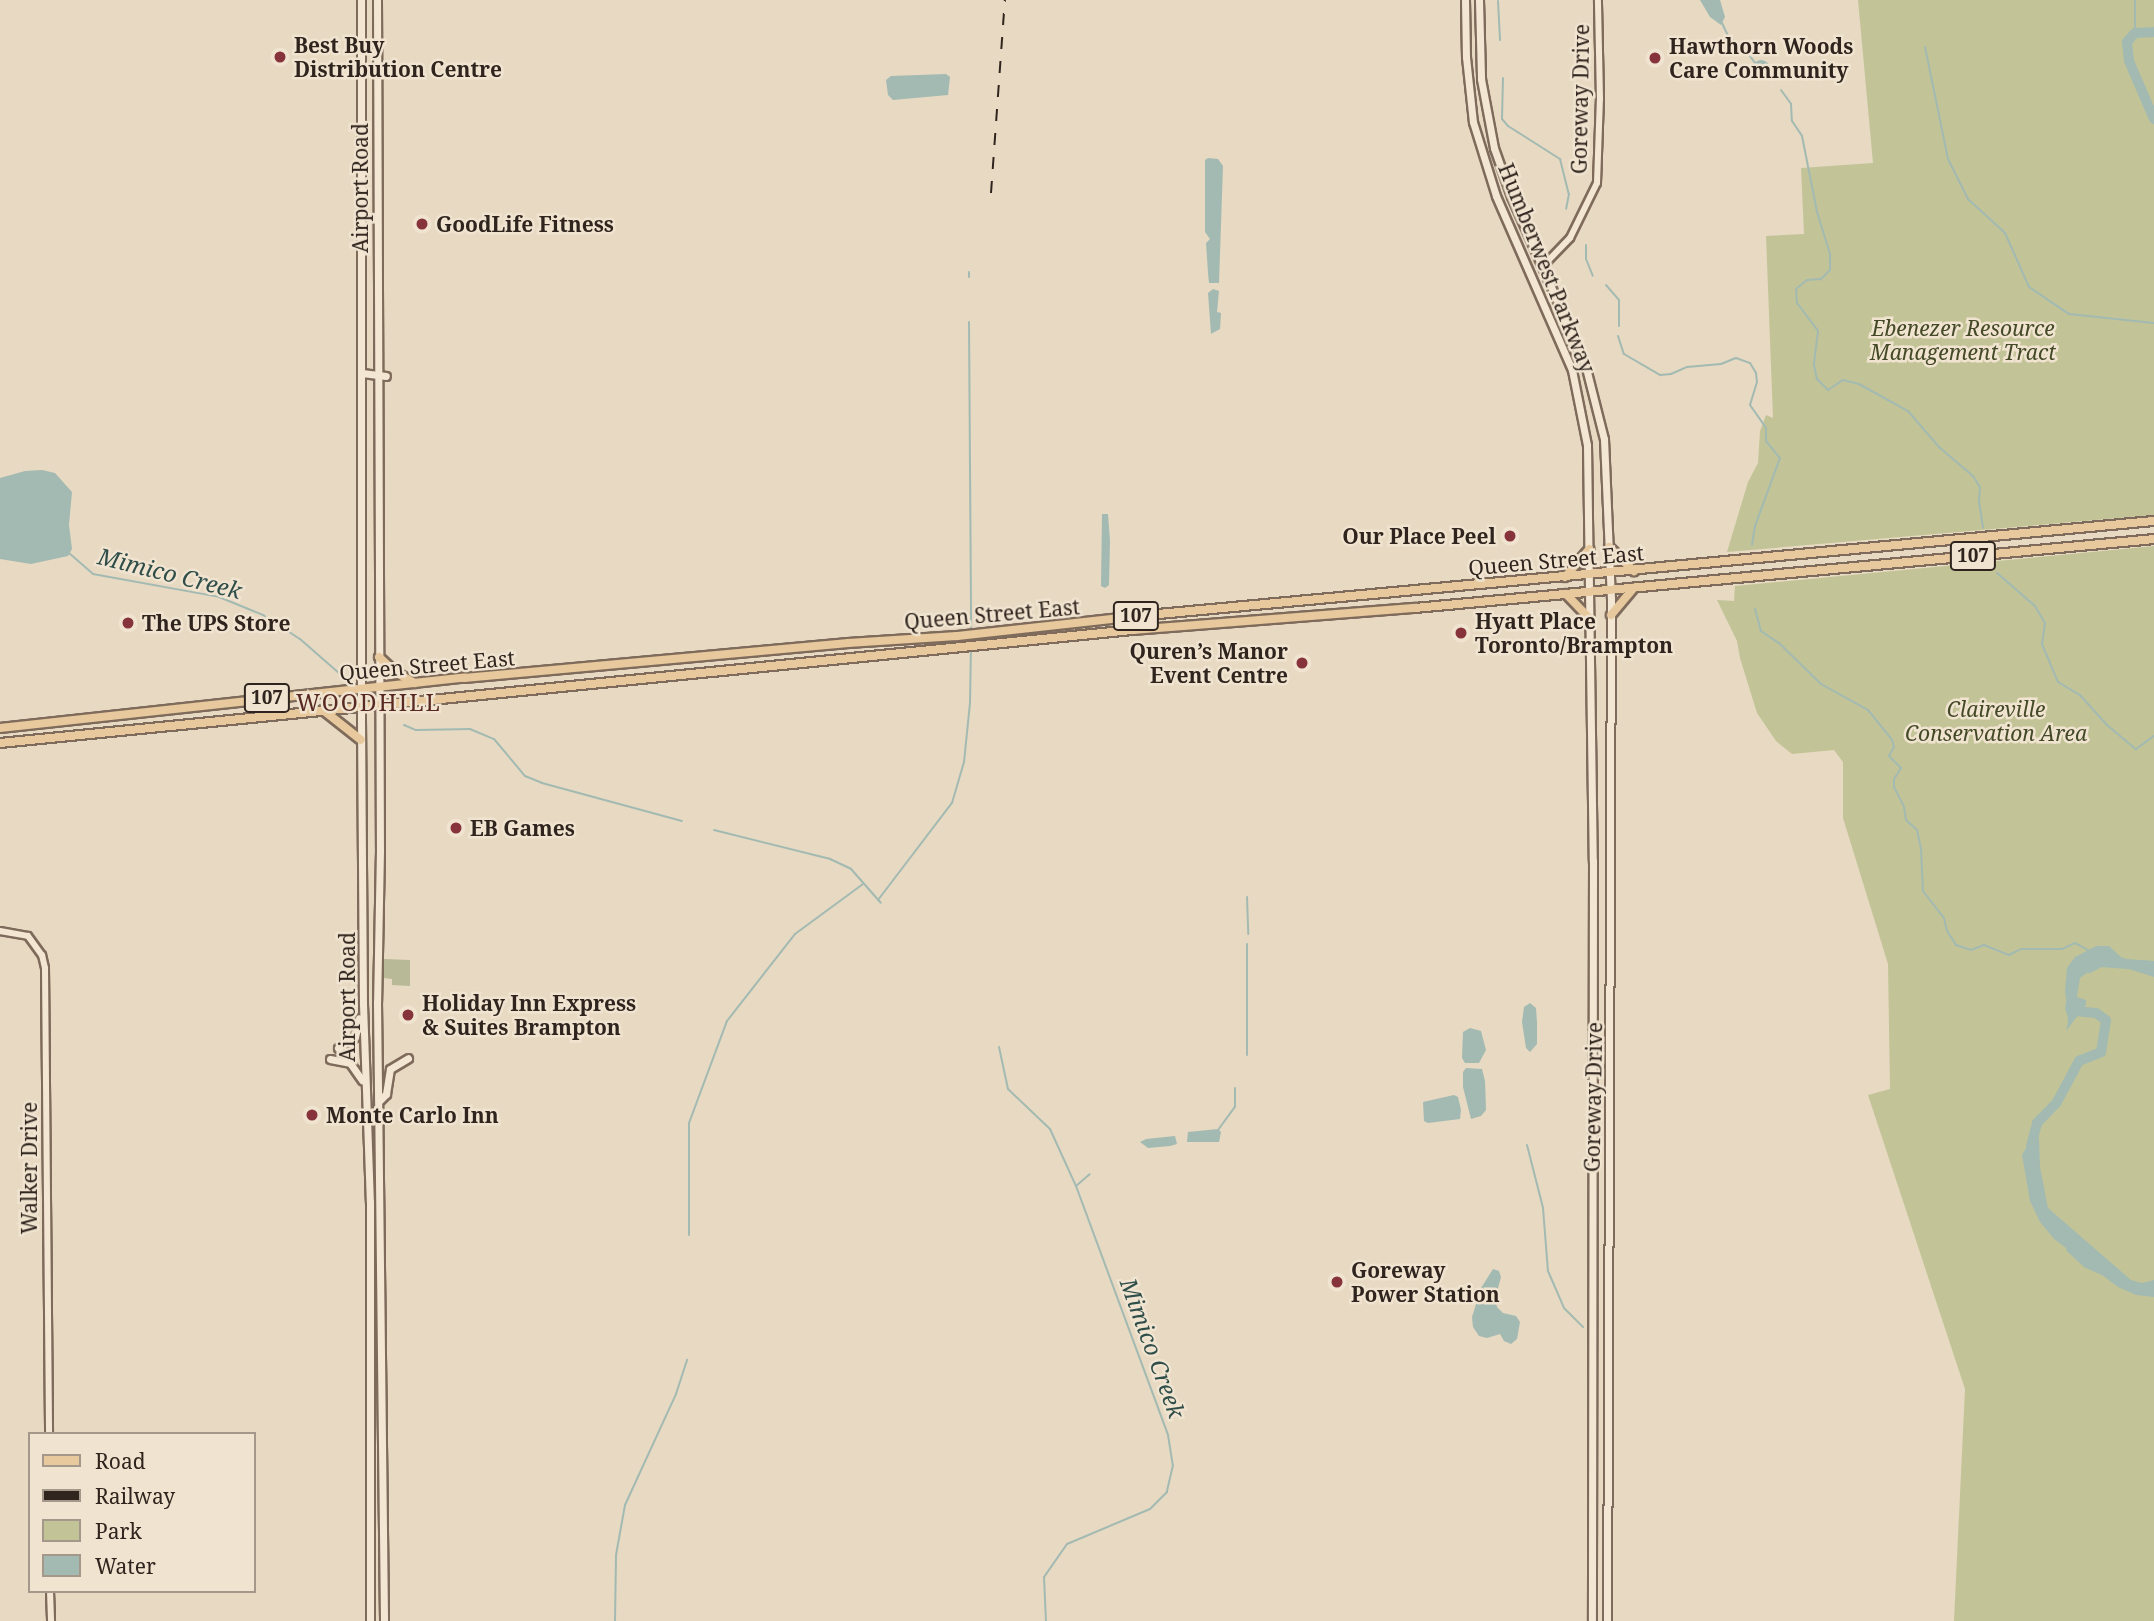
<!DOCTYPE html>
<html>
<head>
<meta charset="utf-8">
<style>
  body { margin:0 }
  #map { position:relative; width:2154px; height:1621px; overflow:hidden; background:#e7d9c2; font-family:"Noto Serif",serif }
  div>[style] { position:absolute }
  .green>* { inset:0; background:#c2c497 }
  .cemetery>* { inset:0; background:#b8b996 }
  .water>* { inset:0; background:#a3bab2 }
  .round { border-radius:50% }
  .stream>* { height:2px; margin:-1px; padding:0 1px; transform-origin:1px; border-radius:1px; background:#a3bab2 }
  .river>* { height:10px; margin:-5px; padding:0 5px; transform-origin:5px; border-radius:5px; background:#a3bab2 }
  .roads { filter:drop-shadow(2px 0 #7f6b5b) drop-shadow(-2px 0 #7f6b5b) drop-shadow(0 2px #7f6b5b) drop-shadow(0 -2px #7f6b5b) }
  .tertiary>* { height:6px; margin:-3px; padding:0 3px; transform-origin:3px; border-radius:3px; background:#f3e7d4 }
  .secondary>* { height:7px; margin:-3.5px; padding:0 3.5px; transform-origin:3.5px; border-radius:3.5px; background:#f3e7d4 }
  .primary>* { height:8px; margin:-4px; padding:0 4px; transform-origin:4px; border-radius:4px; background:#e7c99d }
  .rail>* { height:2px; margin-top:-1px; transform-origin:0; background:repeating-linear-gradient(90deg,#30251e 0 12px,transparent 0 24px) }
  .dots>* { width:19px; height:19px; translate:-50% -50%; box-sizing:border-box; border:4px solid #f0e4d0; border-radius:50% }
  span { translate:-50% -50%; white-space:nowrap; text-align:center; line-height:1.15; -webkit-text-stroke:5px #f0e4d0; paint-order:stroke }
  .shield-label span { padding:2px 5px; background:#f0e4d0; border:2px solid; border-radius:5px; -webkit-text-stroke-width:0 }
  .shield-label { font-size:19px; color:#30251e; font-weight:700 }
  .poi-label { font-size:21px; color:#30251e; font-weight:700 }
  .left { translate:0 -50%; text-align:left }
  .right { translate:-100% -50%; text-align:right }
  .street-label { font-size:21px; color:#30251e }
  .park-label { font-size:21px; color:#444a27; font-style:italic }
  .water-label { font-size:23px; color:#2f4e49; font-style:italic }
  .neighbourhood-label { font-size:23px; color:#572922; letter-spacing:2px }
  .legend { position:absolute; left:28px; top:1432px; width:228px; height:161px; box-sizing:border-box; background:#f0e4d0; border:2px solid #a39889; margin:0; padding:9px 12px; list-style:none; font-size:21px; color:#30251e }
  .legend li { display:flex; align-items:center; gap:14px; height:35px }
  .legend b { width:35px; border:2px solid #a39889 }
</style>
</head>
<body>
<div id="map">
  <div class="green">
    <div style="clip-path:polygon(1858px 0,2154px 0,2154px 515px,1727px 552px,1748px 482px,1758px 463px,1760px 431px,1766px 415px,1773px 418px,1766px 236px,1804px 234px,1801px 168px,1873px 163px)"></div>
    <div style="clip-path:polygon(2154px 546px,2154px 1621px,1954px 1621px,1965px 1389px,1868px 1095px,1890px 1089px,1888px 964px,1843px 818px,1843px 762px,1834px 750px,1792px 754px,1776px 741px,1757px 713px,1740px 658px,1737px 641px,1717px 600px,1734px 601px,1735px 586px)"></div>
  </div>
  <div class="cemetery">
    <div style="clip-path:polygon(384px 959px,410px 960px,410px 986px,392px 985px,392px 979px,384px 978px)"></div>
  </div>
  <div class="water">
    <div style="clip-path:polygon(1700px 0,1720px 0,1725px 17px,1721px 25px,1710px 17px)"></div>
    <div class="round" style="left:1752px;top:60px;width:18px;height:18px"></div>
    <div style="clip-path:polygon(946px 74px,950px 77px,948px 95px,893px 100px,888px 95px,886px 80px,891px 76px)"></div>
    <div style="clip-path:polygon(1208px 158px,1218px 159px,1223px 166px,1219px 283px,1209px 283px,1208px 273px,1206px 243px,1210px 239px,1205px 232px,1205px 160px)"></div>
    <div style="clip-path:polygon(1213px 289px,1219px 291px,1217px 312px,1221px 313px,1220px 329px,1211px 334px,1208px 293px)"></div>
    <div style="clip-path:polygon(42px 470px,55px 473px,72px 492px,69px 525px,72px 549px,68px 556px,31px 564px,0 559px,0 478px,25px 471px)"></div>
    <div style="clip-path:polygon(1102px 514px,1108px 514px,1110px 541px,1109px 585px,1105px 588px,1101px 586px)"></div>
    <div style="clip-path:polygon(2096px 946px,2109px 946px,2122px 958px,2103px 961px,2080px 978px,2077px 997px,2086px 1000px,2086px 1005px,2066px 1031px,2068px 1022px,2065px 990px,2067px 968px,2075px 957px)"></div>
    <div style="clip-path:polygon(2125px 960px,2154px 961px,2154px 977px,2132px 970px,2124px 964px)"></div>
    <div style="clip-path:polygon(1530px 1003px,1536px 1008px,1537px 1022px,1537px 1044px,1530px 1052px,1526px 1048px,1522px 1022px,1524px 1007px)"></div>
    <div style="clip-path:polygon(1470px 1028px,1481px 1031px,1486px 1050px,1479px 1063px,1465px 1063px,1462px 1058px,1463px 1032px)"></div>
    <div style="clip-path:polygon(1466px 1068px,1482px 1069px,1485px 1081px,1486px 1110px,1481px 1116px,1471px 1119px,1463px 1087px,1463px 1072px)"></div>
    <div style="clip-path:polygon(1454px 1095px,1458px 1097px,1461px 1110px,1460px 1119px,1428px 1123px,1424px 1121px,1423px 1102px)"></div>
    <div style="clip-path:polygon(1218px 1129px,1221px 1132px,1219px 1142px,1187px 1142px,1188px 1132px)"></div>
    <div style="clip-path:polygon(2035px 1132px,2039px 1138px,2040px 1167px,2048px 1208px,2131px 1280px,2142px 1283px,2154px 1280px,2154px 1297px,2136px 1295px,2118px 1287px,2054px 1239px,2040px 1222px,2030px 1201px,2022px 1155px)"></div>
    <div style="clip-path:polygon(1175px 1136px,1177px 1144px,1170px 1146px,1148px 1148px,1140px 1142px,1146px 1139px)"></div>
    <div style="clip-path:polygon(1493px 1269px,1499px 1271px,1501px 1277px,1495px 1299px,1497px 1307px,1503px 1313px,1516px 1316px,1520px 1322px,1517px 1339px,1511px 1344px,1504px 1341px,1500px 1334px,1487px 1338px,1479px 1336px,1473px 1327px,1472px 1317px,1481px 1288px)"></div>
  </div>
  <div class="stream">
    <div style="left:1498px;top:1px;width:39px;rotate:87deg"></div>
    <div style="left:1722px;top:23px;width:17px;rotate:65deg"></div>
    <div style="left:1729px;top:38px;width:15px;rotate:28deg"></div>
    <div style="left:1742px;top:45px;width:22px;rotate:54deg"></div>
    <div style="left:2135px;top:33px;width:33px;rotate:-90deg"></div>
    <div style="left:1925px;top:47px;width:114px;rotate:78.4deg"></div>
    <div style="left:1948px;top:159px;width:45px;rotate:63.4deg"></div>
    <div style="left:1968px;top:199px;width:50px;rotate:42.6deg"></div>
    <div style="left:2005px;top:233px;width:59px;rotate:66deg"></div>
    <div style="left:2029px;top:287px;width:48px;rotate:34deg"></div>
    <div style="left:2069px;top:314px;width:85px;rotate:6deg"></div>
    <div style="left:1503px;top:78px;width:41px;rotate:91.4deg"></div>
    <div style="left:1502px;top:119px;width:9px;rotate:49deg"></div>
    <div style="left:1508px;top:126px;width:62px;rotate:32.4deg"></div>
    <div style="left:1560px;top:159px;width:36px;rotate:76deg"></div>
    <div style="left:1569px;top:194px;width:15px;rotate:101deg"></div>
    <div style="left:1781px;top:90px;width:17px;rotate:54deg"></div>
    <div style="left:1791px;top:104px;width:17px;rotate:87deg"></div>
    <div style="left:1792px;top:121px;width:18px;rotate:56deg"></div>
    <div style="left:1802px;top:136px;width:77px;rotate:78.8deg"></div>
    <div style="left:1817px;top:212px;width:44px;rotate:72.8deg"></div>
    <div style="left:1830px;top:254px;width:16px;rotate:90deg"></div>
    <div style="left:1830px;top:270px;width:13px;rotate:135deg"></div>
    <div style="left:1821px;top:279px;width:14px;rotate:176deg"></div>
    <div style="left:1807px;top:280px;width:14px;rotate:141deg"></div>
    <div style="left:1796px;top:289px;width:14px;rotate:86deg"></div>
    <div style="left:1797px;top:303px;width:35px;rotate:53deg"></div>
    <div style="left:1818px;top:331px;width:34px;rotate:97deg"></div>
    <div style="left:1814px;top:365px;width:14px;rotate:78deg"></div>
    <div style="left:1817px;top:379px;width:16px;rotate:45deg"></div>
    <div style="left:1828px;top:390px;width:18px;rotate:-34deg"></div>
    <div style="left:1843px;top:380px;width:16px;rotate:14deg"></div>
    <div style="left:1859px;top:384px;width:56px;rotate:28.9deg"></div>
    <div style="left:1908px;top:411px;width:48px;rotate:49.3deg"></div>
    <div style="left:1939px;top:447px;width:45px;rotate:40.5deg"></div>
    <div style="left:1973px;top:476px;width:13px;rotate:58deg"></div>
    <div style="left:1980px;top:487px;width:15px;rotate:94deg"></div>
    <div style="left:1979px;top:502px;width:26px;rotate:81deg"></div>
    <div style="left:1586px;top:245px;width:14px;rotate:90deg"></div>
    <div style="left:1586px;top:259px;width:18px;rotate:68deg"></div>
    <div style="left:969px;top:277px;width:5px;rotate:-90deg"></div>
    <div style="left:1606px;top:285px;width:20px;rotate:49deg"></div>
    <div style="left:1619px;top:300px;width:26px;rotate:90deg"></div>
    <div style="left:969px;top:322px;width:310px;rotate:89.6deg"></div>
    <div style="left:1618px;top:336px;width:19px;rotate:72deg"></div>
    <div style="left:1624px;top:354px;width:42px;rotate:30.3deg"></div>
    <div style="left:1660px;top:375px;width:11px;rotate:-5deg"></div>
    <div style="left:1671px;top:374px;width:17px;rotate:-24deg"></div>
    <div style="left:1687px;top:367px;width:34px;rotate:-5deg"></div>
    <div style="left:1721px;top:364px;width:16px;rotate:-22deg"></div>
    <div style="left:1736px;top:358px;width:15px;rotate:20deg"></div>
    <div style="left:1750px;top:363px;width:12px;rotate:59deg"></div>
    <div style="left:1756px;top:373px;width:9px;rotate:84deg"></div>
    <div style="left:1757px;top:382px;width:24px;rotate:107deg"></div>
    <div style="left:1750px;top:405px;width:28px;rotate:55deg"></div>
    <div style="left:1766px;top:428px;width:13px;rotate:90deg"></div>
    <div style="left:1766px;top:441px;width:22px;rotate:51deg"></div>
    <div style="left:1780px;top:458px;width:72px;rotate:110.2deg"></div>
    <div style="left:1755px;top:526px;width:19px;rotate:99deg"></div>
    <div style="left:69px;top:553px;width:32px;rotate:41deg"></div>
    <div style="left:93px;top:574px;width:128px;rotate:10.3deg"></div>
    <div style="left:219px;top:597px;width:48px;rotate:22.2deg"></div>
    <div style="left:263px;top:615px;width:44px;rotate:33deg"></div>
    <div style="left:300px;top:639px;width:52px;rotate:41.1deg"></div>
    <div style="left:1997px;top:573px;width:50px;rotate:41deg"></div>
    <div style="left:2035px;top:606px;width:20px;rotate:60deg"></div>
    <div style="left:2045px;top:623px;width:21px;rotate:98deg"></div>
    <div style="left:2042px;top:644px;width:41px;rotate:67.2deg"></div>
    <div style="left:2058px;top:682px;width:26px;rotate:31deg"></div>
    <div style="left:2080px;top:695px;width:40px;rotate:48deg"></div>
    <div style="left:2107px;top:725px;width:38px;rotate:40deg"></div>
    <div style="left:2136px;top:749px;width:22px;rotate:-36deg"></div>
    <div style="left:1755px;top:609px;width:23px;rotate:75deg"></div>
    <div style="left:1761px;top:631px;width:22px;rotate:34deg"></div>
    <div style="left:1779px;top:643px;width:59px;rotate:44.3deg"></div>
    <div style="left:1821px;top:684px;width:54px;rotate:29deg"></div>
    <div style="left:1868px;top:710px;width:38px;rotate:51deg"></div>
    <div style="left:1892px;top:740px;width:7px;rotate:74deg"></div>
    <div style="left:1894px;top:747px;width:10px;rotate:119deg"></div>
    <div style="left:1889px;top:756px;width:17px;rotate:45deg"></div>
    <div style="left:1901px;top:768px;width:13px;rotate:122deg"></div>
    <div style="left:1894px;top:779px;width:8px;rotate:90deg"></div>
    <div style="left:1894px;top:787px;width:22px;rotate:63deg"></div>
    <div style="left:1904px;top:807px;width:13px;rotate:81deg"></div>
    <div style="left:1906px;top:820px;width:15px;rotate:42deg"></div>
    <div style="left:1917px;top:830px;width:19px;rotate:78deg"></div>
    <div style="left:1921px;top:849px;width:42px;rotate:87.3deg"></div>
    <div style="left:1923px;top:891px;width:34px;rotate:52deg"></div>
    <div style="left:1944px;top:918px;width:13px;rotate:77deg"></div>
    <div style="left:1947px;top:931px;width:17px;rotate:57deg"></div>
    <div style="left:1956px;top:945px;width:16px;rotate:18deg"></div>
    <div style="left:1971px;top:950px;width:14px;rotate:-21deg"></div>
    <div style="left:1984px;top:945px;width:27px;rotate:22deg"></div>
    <div style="left:2009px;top:955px;width:13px;rotate:-27deg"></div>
    <div style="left:2021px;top:949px;width:41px"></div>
    <div style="left:2062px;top:949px;width:14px;rotate:-25deg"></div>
    <div style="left:2075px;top:943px;width:15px;rotate:28deg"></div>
    <div style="left:404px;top:725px;width:13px;rotate:23deg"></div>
    <div style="left:416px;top:730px;width:54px;rotate:-1.1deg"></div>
    <div style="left:470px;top:729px;width:26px;rotate:23deg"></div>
    <div style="left:494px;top:739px;width:48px;rotate:50deg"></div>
    <div style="left:525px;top:776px;width:18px;rotate:22deg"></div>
    <div style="left:542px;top:783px;width:145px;rotate:15.2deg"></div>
    <div style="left:714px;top:830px;width:120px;rotate:14deg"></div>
    <div style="left:830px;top:859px;width:23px;rotate:25deg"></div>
    <div style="left:851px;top:869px;width:45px;rotate:48.6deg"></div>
    <div style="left:1247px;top:897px;width:37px;rotate:88deg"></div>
    <div style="left:878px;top:900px;width:122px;rotate:-52.7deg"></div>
    <div style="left:952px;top:803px;width:43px;rotate:-73.7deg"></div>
    <div style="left:964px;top:762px;width:59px;rotate:-84.2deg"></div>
    <div style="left:970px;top:703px;width:55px;rotate:-89deg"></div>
    <div style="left:1247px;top:944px;width:111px;rotate:90deg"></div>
    <div style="left:2122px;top:958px;width:4px;rotate:34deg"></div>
    <div style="left:999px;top:1047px;width:43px;rotate:77.9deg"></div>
    <div style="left:1008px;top:1089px;width:58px;rotate:43.6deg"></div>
    <div style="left:1050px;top:1129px;width:63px;rotate:65.5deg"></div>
    <div style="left:1076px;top:1186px;width:265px;rotate:69.7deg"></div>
    <div style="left:1168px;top:1435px;width:30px;rotate:81deg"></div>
    <div style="left:1173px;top:1465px;width:28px;rotate:103deg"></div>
    <div style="left:1167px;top:1492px;width:24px;rotate:135deg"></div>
    <div style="left:1150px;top:1509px;width:90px;rotate:157.1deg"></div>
    <div style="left:1067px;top:1544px;width:40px;rotate:124.9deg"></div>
    <div style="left:1044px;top:1577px;width:44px;rotate:87.4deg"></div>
    <div style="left:1218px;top:1130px;width:29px;rotate:-54deg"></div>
    <div style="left:1235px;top:1107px;width:19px;rotate:-90deg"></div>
    <div style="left:1527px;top:1145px;width:65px;rotate:75.7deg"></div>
    <div style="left:1543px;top:1208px;width:63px;rotate:85.5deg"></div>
    <div style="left:1548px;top:1271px;width:40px;rotate:66.6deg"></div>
    <div style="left:1564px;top:1308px;width:27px;rotate:45deg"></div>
    <div style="left:1076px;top:1186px;width:18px;rotate:-41deg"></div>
    <div style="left:689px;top:1235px;width:112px;rotate:-90deg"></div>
    <div style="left:689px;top:1123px;width:109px;rotate:-69.6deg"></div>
    <div style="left:727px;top:1021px;width:110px;rotate:-52deg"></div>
    <div style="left:795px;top:934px;width:84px;rotate:-36.3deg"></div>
    <div style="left:615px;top:1621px;width:66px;rotate:-89.1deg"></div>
    <div style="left:616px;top:1555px;width:51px;rotate:-79.8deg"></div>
    <div style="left:625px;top:1505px;width:122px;rotate:-65.3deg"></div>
    <div style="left:676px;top:1394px;width:36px;rotate:-72deg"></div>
  </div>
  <div class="river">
    <div style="left:2154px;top:32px;width:19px;rotate:177deg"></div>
    <div style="left:2135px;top:33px;width:12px;rotate:132deg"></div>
    <div style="left:2127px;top:42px;width:19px;rotate:84deg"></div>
    <div style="left:2129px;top:61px;width:63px;rotate:66.7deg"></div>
    <div style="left:2089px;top:968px;width:13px;rotate:-27deg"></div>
    <div style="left:2101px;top:962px;width:53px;rotate:4.3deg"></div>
    <div style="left:2031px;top:1146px;width:24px;rotate:-75deg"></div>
    <div style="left:2037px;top:1123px;width:29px;rotate:-46deg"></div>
    <div style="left:2057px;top:1102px;width:47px;rotate:-61.8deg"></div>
    <div style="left:2079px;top:1061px;width:24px;rotate:-22deg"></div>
    <div style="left:2101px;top:1052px;width:32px;rotate:-81deg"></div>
    <div style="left:2106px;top:1020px;width:12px;rotate:-145deg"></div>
    <div style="left:2096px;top:1013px;width:25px;rotate:-175deg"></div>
    <div style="left:2071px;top:1011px;width:4px;rotate:-104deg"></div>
    <div style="left:2071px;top:1248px;width:22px;rotate:43deg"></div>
    <div style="left:2087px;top:1263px;width:17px;rotate:24deg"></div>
  </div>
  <div class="roads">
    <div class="tertiary">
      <div style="left:1543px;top:266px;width:39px;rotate:-46deg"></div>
      <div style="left:1570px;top:238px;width:61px;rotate:-63.9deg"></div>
      <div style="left:1597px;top:183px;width:84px;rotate:-88deg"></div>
      <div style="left:1600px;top:99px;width:99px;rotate:-91.2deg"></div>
      <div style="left:0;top:931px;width:28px;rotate:10deg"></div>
      <div style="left:28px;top:936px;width:24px;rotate:54deg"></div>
      <div style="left:42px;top:955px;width:13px;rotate:77deg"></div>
      <div style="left:45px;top:968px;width:466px;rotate:89.5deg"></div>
      <div style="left:50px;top:1591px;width:30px;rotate:88deg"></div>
    </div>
    <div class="secondary">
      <div style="left:361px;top:0;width:720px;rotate:90deg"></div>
      <div style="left:361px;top:720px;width:284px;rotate:89.6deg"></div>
      <div style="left:363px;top:1004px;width:198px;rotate:88deg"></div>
      <div style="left:370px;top:1202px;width:419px;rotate:90deg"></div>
      <div style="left:377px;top:0;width:850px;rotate:89.8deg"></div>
      <div style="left:380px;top:850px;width:152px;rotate:91.1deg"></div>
      <div style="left:377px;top:1002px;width:619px;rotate:89.35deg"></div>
      <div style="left:1465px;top:0;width:57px;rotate:89deg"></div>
      <div style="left:1466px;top:57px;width:65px;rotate:83.9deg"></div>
      <div style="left:1473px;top:122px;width:77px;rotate:72.7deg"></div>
      <div style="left:1496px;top:196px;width:190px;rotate:66.4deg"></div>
      <div style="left:1572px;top:370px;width:76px;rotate:78.7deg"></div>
      <div style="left:1587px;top:445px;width:416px;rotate:89.2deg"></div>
      <div style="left:1593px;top:861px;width:760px;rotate:90.08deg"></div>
      <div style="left:1479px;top:0;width:79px;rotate:88.5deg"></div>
      <div style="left:1481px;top:79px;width:70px;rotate:79.3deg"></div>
      <div style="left:1494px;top:148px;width:51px;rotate:70.5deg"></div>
      <div style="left:1511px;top:196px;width:184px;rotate:66.2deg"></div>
      <div style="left:1585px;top:364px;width:77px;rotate:75.8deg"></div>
      <div style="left:1604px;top:439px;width:160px;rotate:87.5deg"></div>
      <div style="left:1611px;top:599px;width:1022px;rotate:90.22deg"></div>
      <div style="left:362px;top:373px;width:24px;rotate:7deg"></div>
      <div style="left:338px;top:1048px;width:20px;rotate:-33deg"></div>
      <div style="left:355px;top:1037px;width:19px;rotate:-78deg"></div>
      <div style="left:330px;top:1059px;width:20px;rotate:11deg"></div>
      <div style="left:350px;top:1063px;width:21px;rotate:55deg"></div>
      <div style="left:379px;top:1101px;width:10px;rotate:-45deg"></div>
      <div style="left:386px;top:1094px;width:25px;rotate:-81deg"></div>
      <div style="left:390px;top:1069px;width:21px;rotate:-31deg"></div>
    </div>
    <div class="primary">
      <div style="left:1609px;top:547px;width:35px;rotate:44deg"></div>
      <div style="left:1565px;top:577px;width:37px;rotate:-49deg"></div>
      <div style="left:1566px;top:594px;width:33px;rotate:46deg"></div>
      <div style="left:1611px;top:615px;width:35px;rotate:-50deg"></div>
      <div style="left:379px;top:657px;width:22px;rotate:43deg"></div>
      <div style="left:395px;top:672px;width:23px;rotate:29deg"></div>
      <div style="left:323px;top:710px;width:48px;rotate:38.3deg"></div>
      <div style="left:0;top:728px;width:467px;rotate:-6.2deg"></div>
      <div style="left:464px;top:678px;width:386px;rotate:-5.2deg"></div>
      <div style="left:848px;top:643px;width:109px;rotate:-3.7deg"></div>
      <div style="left:957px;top:636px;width:181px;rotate:-6.3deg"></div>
      <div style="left:1137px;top:616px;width:1021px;rotate:-5.34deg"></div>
      <div style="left:0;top:743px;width:1139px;rotate:-5.7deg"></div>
      <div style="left:1133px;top:630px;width:283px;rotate:-4.5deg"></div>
      <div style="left:1415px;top:608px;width:742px;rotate:-5.33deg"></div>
    </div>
  </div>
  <div class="rail">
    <div style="left:991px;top:193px;width:194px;rotate:-85.9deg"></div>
  </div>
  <div class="dots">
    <div style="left:280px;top:57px;background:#86333b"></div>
    <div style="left:1655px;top:58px;background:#86333b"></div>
    <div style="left:422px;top:224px;background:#86333b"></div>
    <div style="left:1510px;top:536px;background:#86333b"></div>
    <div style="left:128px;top:623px;background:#86333b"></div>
    <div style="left:1461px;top:633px;background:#86333b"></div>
    <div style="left:1302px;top:663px;background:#86333b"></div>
    <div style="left:456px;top:828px;background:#86333b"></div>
    <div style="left:408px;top:1015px;background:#86333b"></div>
    <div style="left:312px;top:1115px;background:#86333b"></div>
    <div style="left:1337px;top:1282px;background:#86333b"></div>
  </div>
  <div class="shield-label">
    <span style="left:1973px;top:556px">107</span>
    <span style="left:1136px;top:616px">107</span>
    <span style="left:267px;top:698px">107</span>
  </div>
  <div class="poi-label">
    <span class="left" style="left:294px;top:57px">Best Buy<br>Distribution Centre</span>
    <span class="left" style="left:1669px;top:58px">Hawthorn Woods<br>Care Community</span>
    <span class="left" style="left:436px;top:224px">GoodLife Fitness</span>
    <span class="right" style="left:1496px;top:536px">Our Place Peel</span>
    <span class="left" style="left:1475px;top:633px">Hyatt Place<br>Toronto/Brampton</span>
    <span class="left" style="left:142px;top:623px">The UPS Store</span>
    <span class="right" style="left:1288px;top:663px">Quren’s Manor<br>Event Centre</span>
    <span class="left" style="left:470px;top:828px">EB Games</span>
    <span class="left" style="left:422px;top:1015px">Holiday Inn Express<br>&amp; Suites Brampton</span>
    <span class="left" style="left:326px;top:1115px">Monte Carlo Inn</span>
    <span class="left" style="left:1351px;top:1282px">Goreway<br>Power Station</span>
  </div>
  <div class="street-label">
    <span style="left:1580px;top:99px;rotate:-89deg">Goreway Drive</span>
    <span style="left:360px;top:188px;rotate:-90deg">Airport Road</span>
    <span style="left:1547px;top:268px;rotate:68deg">Humberwest Parkway</span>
    <span style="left:1556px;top:560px;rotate:-5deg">Queen Street East</span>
    <span style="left:992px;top:614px;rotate:-5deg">Queen Street East</span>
    <span style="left:427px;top:665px;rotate:-5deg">Queen Street East</span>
    <span style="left:347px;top:997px;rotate:-90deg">Airport Road</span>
    <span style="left:1593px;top:1097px;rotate:-89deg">Goreway Drive</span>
    <span style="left:29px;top:1168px;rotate:-90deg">Walker Drive</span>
  </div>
  <div class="park-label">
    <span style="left:1963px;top:340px">Ebenezer Resource<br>Management Tract</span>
    <span style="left:1996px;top:721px">Claireville<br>Conservation Area</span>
  </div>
  <div class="water-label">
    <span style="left:170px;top:573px;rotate:14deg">Mimico Creek</span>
    <span style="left:1153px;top:1348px;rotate:70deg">Mimico Creek</span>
  </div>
  <div class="neighbourhood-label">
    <span style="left:369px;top:702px">WOODHILL</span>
  </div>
  <ul class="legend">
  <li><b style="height:9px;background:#e7c99d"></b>Road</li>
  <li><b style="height:9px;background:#30251e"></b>Railway</li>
  <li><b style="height:19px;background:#c2c497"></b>Park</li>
  <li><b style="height:19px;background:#a3bab2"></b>Water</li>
  </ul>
</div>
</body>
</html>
